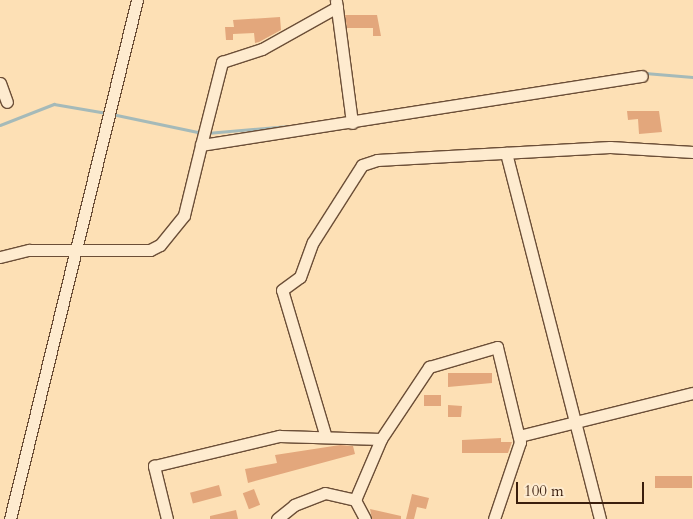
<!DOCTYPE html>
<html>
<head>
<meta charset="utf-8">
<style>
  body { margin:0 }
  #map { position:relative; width:693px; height:519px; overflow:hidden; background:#fde0b5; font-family:Cardo,serif }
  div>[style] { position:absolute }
  .stream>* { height:2.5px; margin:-1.25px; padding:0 1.25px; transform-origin:1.25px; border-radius:1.25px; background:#a5bab9 }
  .building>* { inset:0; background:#e3a77c; transform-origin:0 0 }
  .roads { filter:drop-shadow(1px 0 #6b4e37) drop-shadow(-1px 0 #6b4e37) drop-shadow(0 1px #6b4e37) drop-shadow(0 -1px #6b4e37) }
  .minor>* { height:11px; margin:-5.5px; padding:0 5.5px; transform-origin:5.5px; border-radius:5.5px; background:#feebcf }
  span { translate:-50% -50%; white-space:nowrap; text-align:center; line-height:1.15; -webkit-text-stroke:4px #feebcf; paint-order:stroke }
  .scale { position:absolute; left:516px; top:482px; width:128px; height:22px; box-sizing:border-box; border:2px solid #3a1e0d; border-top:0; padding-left:6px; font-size:15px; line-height:18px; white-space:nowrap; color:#3a1e0d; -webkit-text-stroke:4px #feebcf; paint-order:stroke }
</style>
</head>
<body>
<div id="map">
  <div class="stream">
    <div style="left:645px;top:73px;width:48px;rotate:4.8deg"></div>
    <div style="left:112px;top:114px;width:92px;rotate:11.9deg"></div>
    <div style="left:0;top:125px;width:58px;rotate:-21.3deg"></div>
    <div style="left:54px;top:104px;width:53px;rotate:9.8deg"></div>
    <div style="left:207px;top:133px;width:82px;rotate:-4.9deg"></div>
  </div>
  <div class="building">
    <div style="clip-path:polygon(345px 15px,377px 15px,381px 36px,373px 36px,373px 28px,347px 28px)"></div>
    <div style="clip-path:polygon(280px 17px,281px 30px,259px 42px,255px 43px,254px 33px,233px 34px,233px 40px,226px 40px,225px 27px,234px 27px,233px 20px)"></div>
    <div style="clip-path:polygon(627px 111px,659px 111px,662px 132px,639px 134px,638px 119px,628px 120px)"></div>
    <div style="clip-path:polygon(448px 373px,492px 373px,492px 383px,448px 387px)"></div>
    <div style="left:424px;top:395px;width:17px;height:11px"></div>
    <div style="clip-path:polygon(448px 405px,462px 406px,461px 417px,448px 417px)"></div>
    <div style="clip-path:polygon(501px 438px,501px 442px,512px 442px,508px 453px,462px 453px,462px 440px)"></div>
    <div style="clip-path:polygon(340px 445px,353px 446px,355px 454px,248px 483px,245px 469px,277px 463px,275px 455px)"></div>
    <div style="left:655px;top:476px;width:37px;height:12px"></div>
    <div style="left:219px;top:485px;width:11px;height:30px;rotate:75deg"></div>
    <div style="left:254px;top:489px;width:17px;height:12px;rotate:69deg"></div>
    <div style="clip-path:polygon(412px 494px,429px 498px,426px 509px,417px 507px,414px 519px,406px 519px)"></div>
    <div style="clip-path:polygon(370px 509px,401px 516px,401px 519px,372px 519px)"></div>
    <div style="clip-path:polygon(236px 510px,238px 519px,210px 519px,210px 516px)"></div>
  </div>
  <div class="roads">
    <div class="minor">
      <div style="left:336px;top:1px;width:123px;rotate:82.5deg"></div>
      <div style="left:0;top:83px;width:20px;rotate:70deg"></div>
      <div style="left:201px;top:145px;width:86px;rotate:-75.8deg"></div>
      <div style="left:222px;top:62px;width:42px;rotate:-18deg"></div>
      <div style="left:262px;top:49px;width:86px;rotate:-29.2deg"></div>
      <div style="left:506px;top:153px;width:378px;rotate:75.6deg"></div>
      <div style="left:0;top:257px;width:30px;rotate:-14deg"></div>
      <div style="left:29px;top:250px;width:121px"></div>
      <div style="left:150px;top:250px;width:11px;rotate:-27deg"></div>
      <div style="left:160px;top:245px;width:38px;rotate:-51deg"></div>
      <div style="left:184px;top:215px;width:72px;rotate:-76.3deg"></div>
      <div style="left:201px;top:145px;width:446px;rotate:-8.9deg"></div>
      <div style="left:325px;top:434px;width:150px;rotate:-106.6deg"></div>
      <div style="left:282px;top:290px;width:22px;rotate:-36deg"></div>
      <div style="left:300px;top:277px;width:37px;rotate:-70deg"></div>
      <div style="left:313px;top:242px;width:91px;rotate:-57.5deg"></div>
      <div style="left:362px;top:165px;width:16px;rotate:-18deg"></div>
      <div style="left:377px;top:160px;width:233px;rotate:-3.2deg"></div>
      <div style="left:610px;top:147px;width:83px;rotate:3.4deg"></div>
      <div style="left:519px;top:436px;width:179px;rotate:-13.9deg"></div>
      <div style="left:355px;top:500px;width:66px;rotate:-66.9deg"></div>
      <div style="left:381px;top:439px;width:87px;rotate:-56.3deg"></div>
      <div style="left:429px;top:367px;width:71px;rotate:-16.4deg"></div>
      <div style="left:497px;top:347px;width:98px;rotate:76.4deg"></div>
      <div style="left:520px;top:442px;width:81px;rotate:108.7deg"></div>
      <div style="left:10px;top:519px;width:534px;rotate:-76.25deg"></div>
      <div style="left:167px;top:519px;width:55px;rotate:-103.8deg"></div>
      <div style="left:154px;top:466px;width:129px;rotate:-13.5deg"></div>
      <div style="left:279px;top:436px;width:102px;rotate:1.7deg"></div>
      <div style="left:277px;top:519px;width:22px;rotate:-39deg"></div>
      <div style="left:294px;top:505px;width:33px;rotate:-21deg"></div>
      <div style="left:325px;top:493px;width:31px;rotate:13deg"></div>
      <div style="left:355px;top:500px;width:21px;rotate:62deg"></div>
    </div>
  </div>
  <div class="scale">100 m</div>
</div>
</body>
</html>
